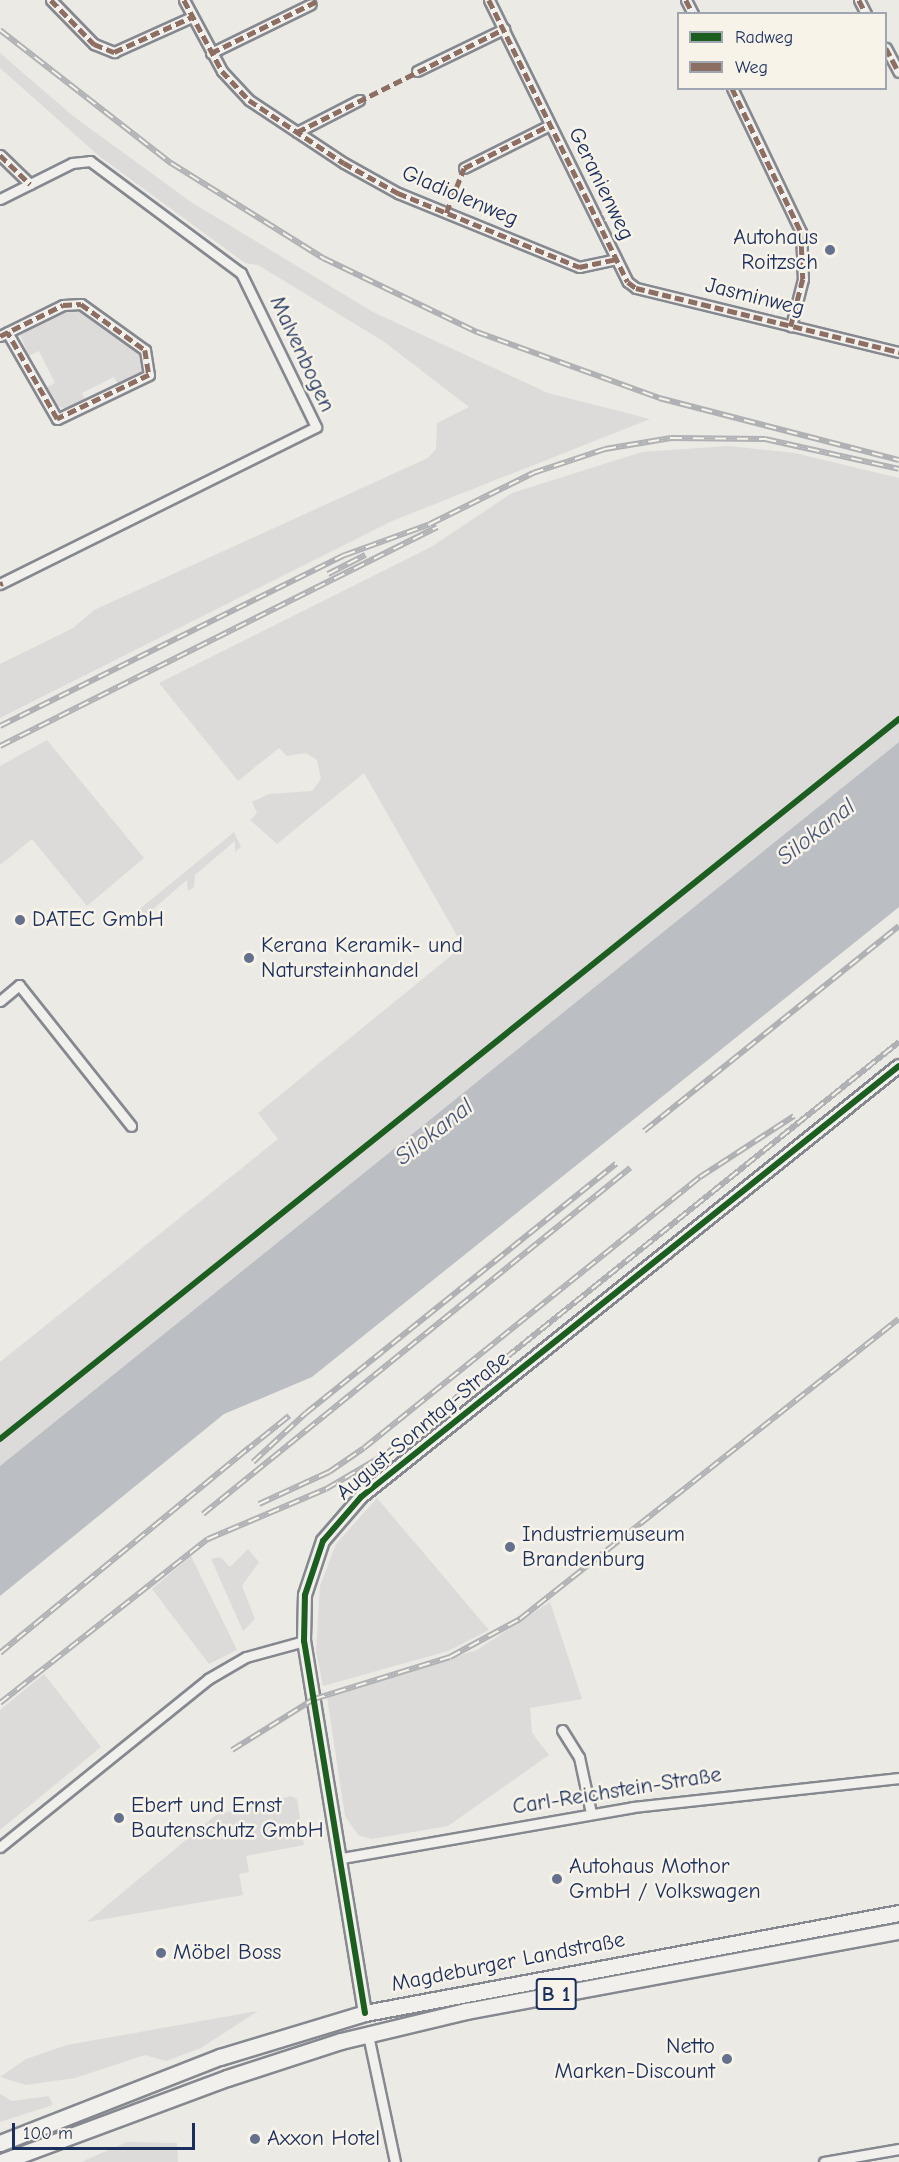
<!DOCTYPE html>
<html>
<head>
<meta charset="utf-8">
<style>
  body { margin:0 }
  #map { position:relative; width:899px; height:2162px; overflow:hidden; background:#ebeae5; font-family:"Comic Neue",sans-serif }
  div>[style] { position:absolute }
  .green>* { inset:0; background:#dcdbd9 }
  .water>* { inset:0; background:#bbbec3 }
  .roads { filter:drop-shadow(2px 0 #85888f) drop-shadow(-2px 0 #85888f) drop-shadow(0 2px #85888f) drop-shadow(0 -2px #85888f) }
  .minor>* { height:9px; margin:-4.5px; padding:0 4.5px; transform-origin:4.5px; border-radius:4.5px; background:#f1f0ec }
  .tertiary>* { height:12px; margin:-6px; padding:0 6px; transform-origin:6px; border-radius:6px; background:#f1f0ec }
  .primary>* { height:15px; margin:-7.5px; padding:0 7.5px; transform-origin:7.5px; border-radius:7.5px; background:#f1f0ec }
  .rail>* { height:6px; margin-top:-3px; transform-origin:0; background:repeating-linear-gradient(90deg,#f7f3e8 0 11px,#b0b1b4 0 22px); box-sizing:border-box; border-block:2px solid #b0b1b4 }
  .quiet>* { height:4.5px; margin-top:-2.25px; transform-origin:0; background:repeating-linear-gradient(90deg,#8d6e63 0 9px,transparent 0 13.5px) }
  .cycleway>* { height:6px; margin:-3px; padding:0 3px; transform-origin:3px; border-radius:3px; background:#1b5e20 }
  .dots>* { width:16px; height:16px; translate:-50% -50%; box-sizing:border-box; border:3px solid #f7f3e8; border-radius:50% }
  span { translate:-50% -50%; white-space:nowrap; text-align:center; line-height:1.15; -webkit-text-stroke:5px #f7f3e8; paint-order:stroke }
  .shield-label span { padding:2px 4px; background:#f7f3e8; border:2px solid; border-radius:4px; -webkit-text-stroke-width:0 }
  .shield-label { font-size:21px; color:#1b2f5e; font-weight:700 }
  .street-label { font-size:22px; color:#1b2f5e }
  .poi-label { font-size:22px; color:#1b2f5e }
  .right { translate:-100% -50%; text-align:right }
  .left { translate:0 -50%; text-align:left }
  .water-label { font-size:24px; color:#455478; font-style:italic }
  .legend { position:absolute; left:677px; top:12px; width:210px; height:78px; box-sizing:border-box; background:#f7f3e8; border:2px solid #9fa5b1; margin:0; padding:8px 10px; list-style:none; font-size:18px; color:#1b2f5e }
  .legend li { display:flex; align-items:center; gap:12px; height:30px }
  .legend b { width:30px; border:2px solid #9fa5b1 }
  .scale { position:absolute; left:12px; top:2123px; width:183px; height:27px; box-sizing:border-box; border:3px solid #1b2f5e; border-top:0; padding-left:8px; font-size:18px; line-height:21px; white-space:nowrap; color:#1b2f5e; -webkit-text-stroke:4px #f7f3e8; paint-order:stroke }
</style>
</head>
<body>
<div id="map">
  <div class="green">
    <div style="clip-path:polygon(0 53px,73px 116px,191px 202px,373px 312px,548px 393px,650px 419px,392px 521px,0 718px,0 664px,73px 628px,94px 610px,428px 458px,436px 449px,437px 423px,469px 407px,383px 341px,258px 265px,245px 263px,99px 156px,0 68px)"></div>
    <div style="clip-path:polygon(62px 310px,78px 310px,140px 352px,142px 374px,119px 387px,114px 377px,82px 393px,86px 402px,69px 410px,54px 405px,45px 388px,55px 383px,39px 351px,29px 356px,20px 335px)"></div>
    <div style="clip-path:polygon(728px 446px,795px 453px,899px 478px,899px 742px,0 1466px,0 1362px,278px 1139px,258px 1113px,463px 946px,364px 773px,277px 844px,250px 820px,257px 813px,252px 802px,269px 794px,312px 791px,321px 779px,317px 760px,306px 753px,287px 756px,279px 748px,238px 781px,159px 683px,431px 547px,512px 493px,642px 452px)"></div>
    <div style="clip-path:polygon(47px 740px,144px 858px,87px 906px,32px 839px,0 865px,0 766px)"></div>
    <div style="clip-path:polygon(234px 832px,241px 847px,235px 852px,235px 841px,195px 875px,194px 887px,188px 891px,187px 880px,146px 915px,145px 926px,138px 927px,131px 916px)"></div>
    <div style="clip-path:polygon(377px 1498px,489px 1630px,448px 1651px,323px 1686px,316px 1651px,320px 1586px,336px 1544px)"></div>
    <div style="clip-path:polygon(248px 1549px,259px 1562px,242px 1586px,255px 1619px,243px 1631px,211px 1559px,220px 1557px,230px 1567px)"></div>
    <div style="clip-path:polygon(191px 1556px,237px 1650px,209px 1664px,152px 1589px)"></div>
    <div style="clip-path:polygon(550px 1602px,582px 1699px,530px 1708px,532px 1733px,549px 1755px,448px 1826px,372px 1839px,358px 1835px,345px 1816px,327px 1697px,477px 1650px)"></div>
    <div style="clip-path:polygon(44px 1674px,101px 1747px,0 1830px,0 1710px)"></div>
    <div style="clip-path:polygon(291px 1796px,297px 1799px,304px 1845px,246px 1856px,249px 1872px,239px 1874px,243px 1895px,87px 1922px,216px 1815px)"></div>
    <div style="clip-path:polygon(258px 2011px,201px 2048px,166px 2061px,145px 2055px,75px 2078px,26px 2085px,0 2077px,26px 2059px,67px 2045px)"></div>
    <div style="clip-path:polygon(0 2094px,12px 2101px,49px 2096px,53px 2105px,0 2122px)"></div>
    <div style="clip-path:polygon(127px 2142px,177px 2143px,178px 2162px,81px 2162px)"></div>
  </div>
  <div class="water">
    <div style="clip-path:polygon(899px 742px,899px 907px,312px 1377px,224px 1414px,0 1596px,0 1466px)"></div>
  </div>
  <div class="roads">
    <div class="minor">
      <div style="left:51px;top:0;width:62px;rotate:45.7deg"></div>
      <div style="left:94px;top:44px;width:22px;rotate:22deg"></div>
      <div style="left:114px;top:52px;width:85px;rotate:-24.2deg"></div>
      <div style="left:184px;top:0;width:81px;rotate:61.8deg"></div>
      <div style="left:222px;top:71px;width:40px;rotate:47deg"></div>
      <div style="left:249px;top:100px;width:114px;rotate:33.6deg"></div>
      <div style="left:344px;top:163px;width:62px;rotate:29.1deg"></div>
      <div style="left:398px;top:193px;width:196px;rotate:22.2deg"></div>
      <div style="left:579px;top:267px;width:38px;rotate:-12deg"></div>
      <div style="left:489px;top:0;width:314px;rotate:63.8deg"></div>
      <div style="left:628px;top:282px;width:10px;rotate:37deg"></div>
      <div style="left:636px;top:288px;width:271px;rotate:13.7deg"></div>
      <div style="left:686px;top:0;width:16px;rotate:63deg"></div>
      <div style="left:859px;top:0;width:16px;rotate:63deg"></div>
      <div style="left:886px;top:48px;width:27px;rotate:62deg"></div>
      <div style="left:211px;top:53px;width:111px;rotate:-26.1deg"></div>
      <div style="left:417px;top:71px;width:97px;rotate:-25.8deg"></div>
      <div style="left:732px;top:88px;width:160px;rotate:64.4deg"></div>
      <div style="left:801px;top:232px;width:47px;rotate:87.6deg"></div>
      <div style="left:803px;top:279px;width:49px;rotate:104.3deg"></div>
      <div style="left:297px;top:132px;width:70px;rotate:-27.3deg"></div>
      <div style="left:0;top:155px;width:42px;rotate:44deg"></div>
      <div style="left:464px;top:168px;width:96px;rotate:-26.6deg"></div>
      <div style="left:0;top:199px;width:80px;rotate:-26.6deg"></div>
      <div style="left:72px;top:163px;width:18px;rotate:-6deg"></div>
      <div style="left:90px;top:161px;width:188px;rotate:36.6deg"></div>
      <div style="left:241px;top:273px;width:171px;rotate:64deg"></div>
      <div style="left:316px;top:427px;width:353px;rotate:153.6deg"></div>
      <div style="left:0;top:336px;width:70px;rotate:-26.2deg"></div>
      <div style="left:63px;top:305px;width:18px;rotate:-3deg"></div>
      <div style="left:81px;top:304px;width:79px;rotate:35.7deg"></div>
      <div style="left:145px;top:350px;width:25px;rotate:81deg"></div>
      <div style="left:149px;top:375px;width:102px;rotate:154.4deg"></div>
      <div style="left:57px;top:419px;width:100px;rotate:-119.9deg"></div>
      <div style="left:0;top:1001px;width:25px;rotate:-40deg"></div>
      <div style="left:19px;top:985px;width:180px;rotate:51.5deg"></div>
      <div style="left:562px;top:1730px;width:32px;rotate:58deg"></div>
      <div style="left:579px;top:1757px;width:57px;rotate:77.9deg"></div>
      <div style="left:0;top:1847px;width:267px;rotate:-38.9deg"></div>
      <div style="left:208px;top:1679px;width:44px;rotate:-30.1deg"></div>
      <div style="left:246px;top:1657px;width:60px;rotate:-15.4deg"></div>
      <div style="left:342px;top:1858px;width:295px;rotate:-9.9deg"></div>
      <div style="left:633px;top:1807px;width:268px;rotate:-6.2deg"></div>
      <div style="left:368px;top:2035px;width:130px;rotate:78deg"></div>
      <div style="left:824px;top:2162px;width:76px;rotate:-9.8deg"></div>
    </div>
    <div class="tertiary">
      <div style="left:365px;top:2013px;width:377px;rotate:-99.3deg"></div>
      <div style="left:304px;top:1641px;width:46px;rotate:-88.8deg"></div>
      <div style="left:305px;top:1595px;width:57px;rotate:-71.6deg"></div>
      <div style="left:323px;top:1541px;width:58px;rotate:-49.2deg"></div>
      <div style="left:361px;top:1497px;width:689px;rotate:-38.7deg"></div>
    </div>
    <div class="primary">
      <div style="left:0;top:2143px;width:236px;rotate:-21.4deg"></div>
      <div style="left:220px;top:2057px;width:152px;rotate:-16.9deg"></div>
      <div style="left:365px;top:2013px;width:543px;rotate:-10.61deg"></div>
      <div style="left:1px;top:2162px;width:241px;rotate:-20.4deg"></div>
      <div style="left:227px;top:2078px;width:120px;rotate:-18deg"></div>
      <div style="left:341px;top:2041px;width:129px;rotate:-13.5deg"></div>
      <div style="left:466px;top:2011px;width:440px;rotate:-10.5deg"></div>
    </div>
  </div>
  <div class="rail">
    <div style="left:0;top:30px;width:217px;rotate:37.9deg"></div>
    <div style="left:171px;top:163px;width:179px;rotate:32deg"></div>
    <div style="left:323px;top:258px;width:171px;rotate:25.7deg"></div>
    <div style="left:477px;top:332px;width:194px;rotate:19.9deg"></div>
    <div style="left:659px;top:398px;width:248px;rotate:14.5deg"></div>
    <div style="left:328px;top:574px;width:42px;rotate:-27.2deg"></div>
    <div style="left:0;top:726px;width:385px;rotate:-26.4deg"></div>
    <div style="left:345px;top:555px;width:90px;rotate:-20deg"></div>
    <div style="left:430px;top:524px;width:115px;rotate:-26.3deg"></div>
    <div style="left:533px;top:473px;width:76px;rotate:-18.4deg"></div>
    <div style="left:605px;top:449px;width:67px;rotate:-9.5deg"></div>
    <div style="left:671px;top:438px;width:94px;rotate:0.6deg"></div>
    <div style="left:765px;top:439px;width:137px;rotate:12.6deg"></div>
    <div style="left:0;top:746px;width:489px;rotate:-26.6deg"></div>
    <div style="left:644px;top:1131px;width:327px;rotate:-38.8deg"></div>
    <div style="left:244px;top:1452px;width:58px;rotate:-38.7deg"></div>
    <div style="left:253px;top:1462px;width:72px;rotate:-42.8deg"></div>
    <div style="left:306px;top:1413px;width:398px;rotate:-38.8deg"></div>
    <div style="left:259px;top:1504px;width:77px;rotate:-24.6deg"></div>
    <div style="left:329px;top:1472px;width:42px;rotate:-34.4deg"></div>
    <div style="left:364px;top:1448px;width:432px;rotate:-38.9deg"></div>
    <div style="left:700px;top:1177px;width:112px;rotate:-33deg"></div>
    <div style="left:203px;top:1514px;width:550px;rotate:-39.02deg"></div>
    <div style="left:0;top:1653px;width:323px;rotate:-39.5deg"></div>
    <div style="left:0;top:1703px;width:265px;rotate:-38.3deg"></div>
    <div style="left:208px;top:1539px;width:128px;rotate:-23deg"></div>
    <div style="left:326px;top:1489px;width:69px;rotate:-30.3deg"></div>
    <div style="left:386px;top:1454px;width:658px;rotate:-38.77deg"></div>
    <div style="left:232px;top:1750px;width:97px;rotate:-31.9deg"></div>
    <div style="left:314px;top:1699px;width:142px;rotate:-17.2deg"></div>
    <div style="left:450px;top:1657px;width:80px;rotate:-28.5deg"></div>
    <div style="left:520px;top:1619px;width:483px;rotate:-38.4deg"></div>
  </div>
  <div class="quiet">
    <div style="left:51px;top:0;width:62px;rotate:45.7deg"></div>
    <div style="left:94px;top:44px;width:22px;rotate:22deg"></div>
    <div style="left:114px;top:52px;width:85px;rotate:-24.2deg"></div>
    <div style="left:184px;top:0;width:81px;rotate:61.8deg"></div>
    <div style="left:222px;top:71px;width:40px;rotate:47deg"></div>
    <div style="left:249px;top:100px;width:114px;rotate:33.6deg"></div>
    <div style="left:344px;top:163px;width:62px;rotate:29.1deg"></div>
    <div style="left:398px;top:193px;width:196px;rotate:22.2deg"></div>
    <div style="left:579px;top:267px;width:38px;rotate:-12deg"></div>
    <div style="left:489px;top:0;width:314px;rotate:63.8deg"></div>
    <div style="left:628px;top:282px;width:10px;rotate:37deg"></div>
    <div style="left:636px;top:288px;width:271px;rotate:13.7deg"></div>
    <div style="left:686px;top:0;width:16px;rotate:63deg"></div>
    <div style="left:859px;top:0;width:16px;rotate:63deg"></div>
    <div style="left:886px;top:48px;width:27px;rotate:62deg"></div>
    <div style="left:211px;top:53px;width:120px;rotate:-26.1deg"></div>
    <div style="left:732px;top:88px;width:160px;rotate:64.4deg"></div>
    <div style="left:801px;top:232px;width:47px;rotate:87.6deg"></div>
    <div style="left:803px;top:279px;width:49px;rotate:104.3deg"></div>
    <div style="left:297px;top:132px;width:231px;rotate:-26.5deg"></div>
    <div style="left:0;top:155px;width:42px;rotate:44deg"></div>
    <div style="left:446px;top:213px;width:48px;rotate:-68.2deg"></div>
    <div style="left:464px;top:168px;width:96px;rotate:-26.6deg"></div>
    <div style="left:0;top:336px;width:70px;rotate:-26.2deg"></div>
    <div style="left:63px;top:305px;width:18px;rotate:-3deg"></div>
    <div style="left:81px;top:304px;width:79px;rotate:35.7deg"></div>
    <div style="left:145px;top:350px;width:25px;rotate:81deg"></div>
    <div style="left:149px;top:375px;width:102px;rotate:154.4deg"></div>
    <div style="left:57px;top:419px;width:100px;rotate:-119.9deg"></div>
    <div style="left:0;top:584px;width:3px;rotate:-18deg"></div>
  </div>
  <div class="cycleway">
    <div style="left:0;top:1439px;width:1152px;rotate:-38.69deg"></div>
    <div style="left:365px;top:2013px;width:377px;rotate:-99.3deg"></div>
    <div style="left:304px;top:1641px;width:46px;rotate:-88.8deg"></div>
    <div style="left:305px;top:1595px;width:57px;rotate:-71.6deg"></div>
    <div style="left:323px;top:1541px;width:58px;rotate:-49.2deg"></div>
    <div style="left:361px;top:1497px;width:689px;rotate:-38.7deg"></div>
  </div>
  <div class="dots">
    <div style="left:830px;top:250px;background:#64708d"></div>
    <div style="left:20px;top:920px;background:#64708d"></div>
    <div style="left:249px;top:958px;background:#64708d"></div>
    <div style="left:510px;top:1547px;background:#64708d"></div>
    <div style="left:119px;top:1818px;background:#64708d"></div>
    <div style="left:557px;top:1879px;background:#64708d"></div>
    <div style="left:161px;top:1953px;background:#64708d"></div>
    <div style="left:727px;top:2059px;background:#64708d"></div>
    <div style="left:255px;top:2139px;background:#64708d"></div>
  </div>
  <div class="shield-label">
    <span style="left:556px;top:1994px">B 1</span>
  </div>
  <div class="street-label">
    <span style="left:601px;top:184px;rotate:64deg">Geranienweg</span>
    <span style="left:460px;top:196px;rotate:23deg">Gladiolenweg</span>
    <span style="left:755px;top:297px;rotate:14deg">Jasminweg</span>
    <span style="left:302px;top:354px;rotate:65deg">Malvenbogen</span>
    <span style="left:423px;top:1426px;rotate:-40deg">August-Sonntag-Straße</span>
    <span style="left:617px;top:1791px;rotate:-9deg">Carl-Reichstein-Straße</span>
    <span style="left:508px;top:1962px;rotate:-11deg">Magdeburger Landstraße</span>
  </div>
  <div class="poi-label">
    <span class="right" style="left:818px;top:250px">Autohaus<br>Roitzsch</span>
    <span class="left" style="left:32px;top:920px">DATEC GmbH</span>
    <span class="left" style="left:261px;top:958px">Kerana Keramik- und<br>Natursteinhandel</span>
    <span class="left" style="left:522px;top:1547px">Industriemuseum<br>Brandenburg</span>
    <span class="left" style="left:131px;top:1818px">Ebert und Ernst<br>Bautenschutz GmbH</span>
    <span class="left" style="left:569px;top:1879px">Autohaus Mothor<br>GmbH / Volkswagen</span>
    <span class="left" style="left:173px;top:1953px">Möbel Boss</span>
    <span class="right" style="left:715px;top:2059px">Netto<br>Marken-Discount</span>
    <span class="left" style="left:267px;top:2139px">Axxon Hotel</span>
  </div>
  <div class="water-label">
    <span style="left:816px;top:832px;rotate:-38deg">Silokanal</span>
    <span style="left:434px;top:1132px;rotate:-38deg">Silokanal</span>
  </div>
  <ul class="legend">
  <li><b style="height:8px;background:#1b5e20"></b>Radweg</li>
  <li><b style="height:8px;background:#8d6e63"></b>Weg</li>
  </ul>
  <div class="scale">100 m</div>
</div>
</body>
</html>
